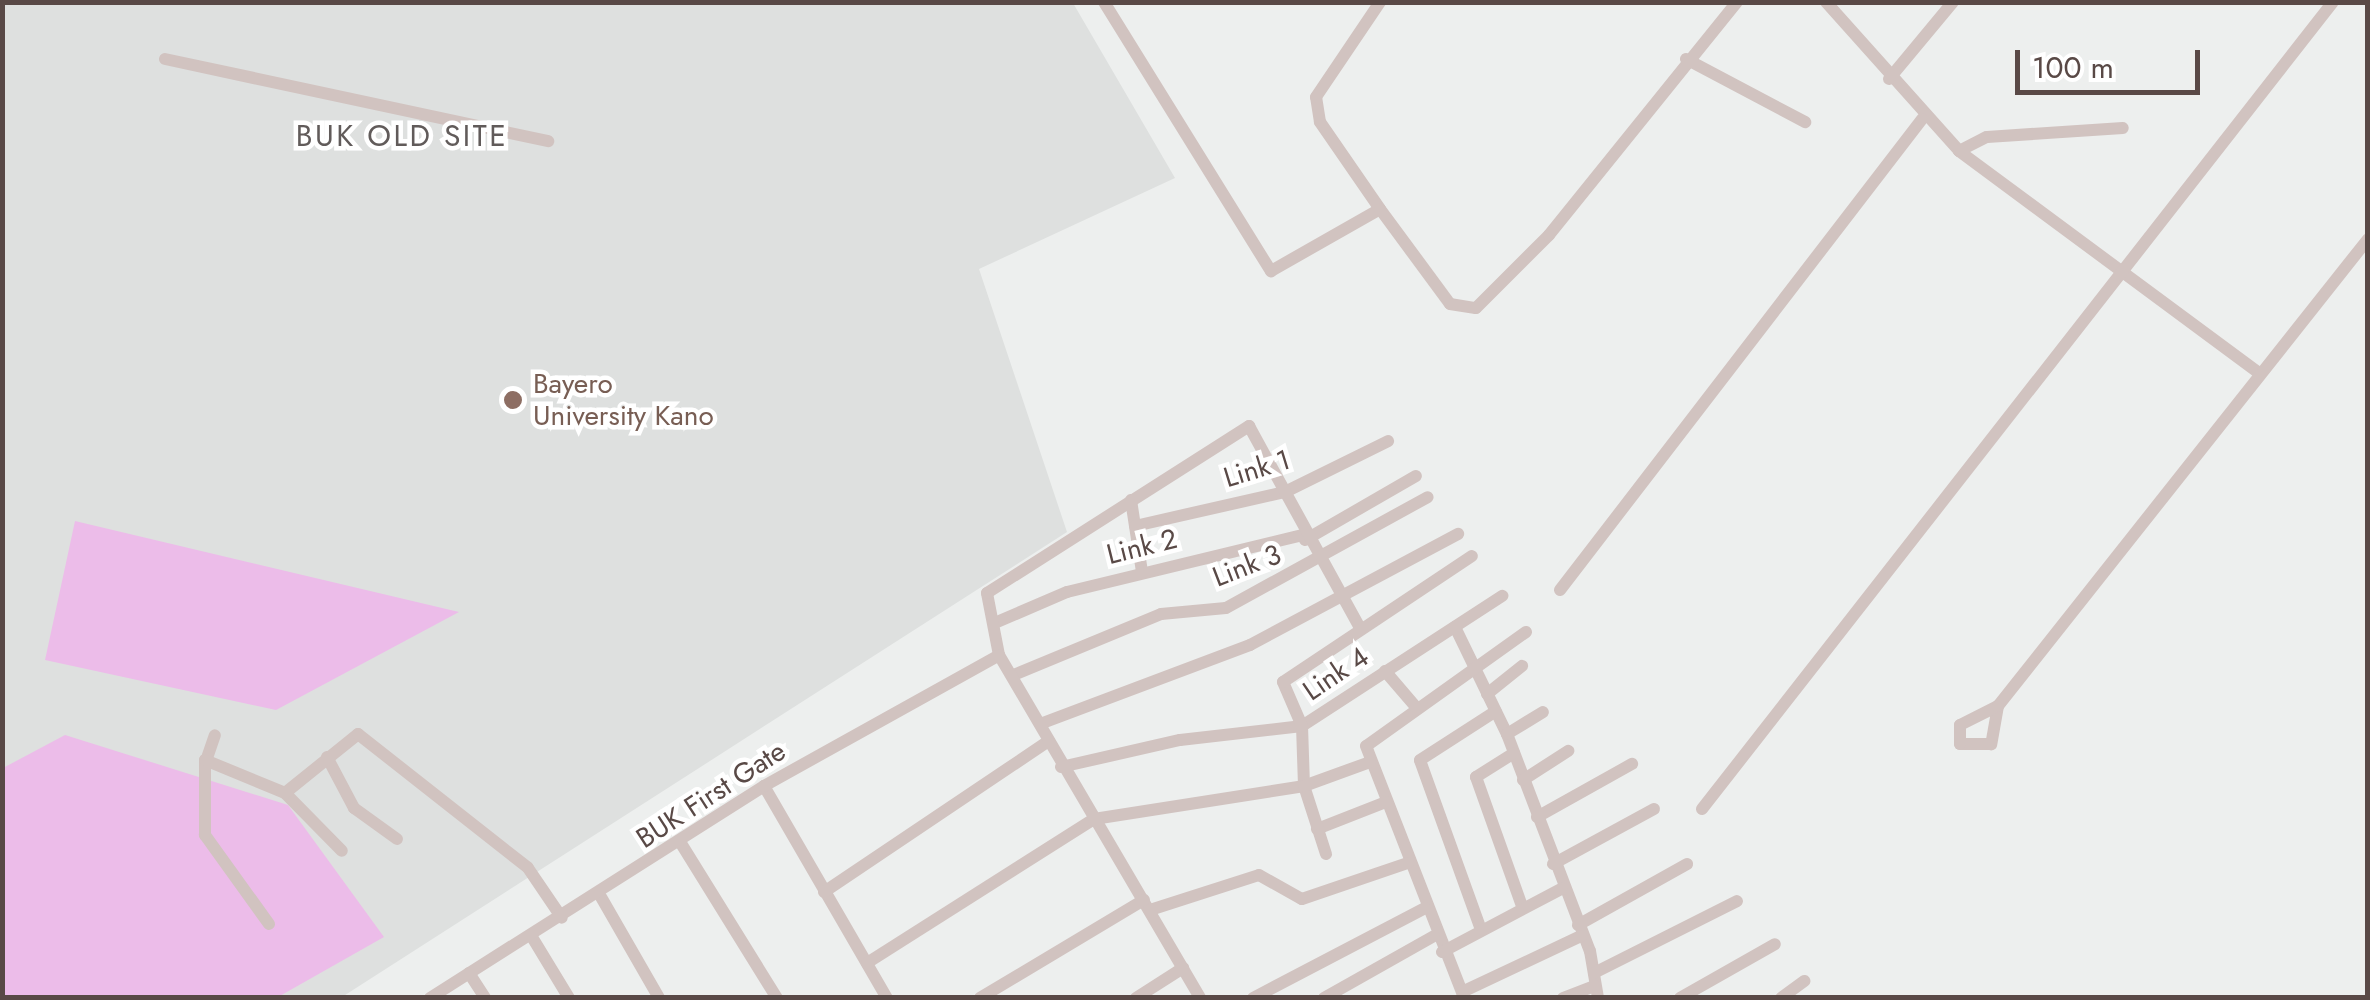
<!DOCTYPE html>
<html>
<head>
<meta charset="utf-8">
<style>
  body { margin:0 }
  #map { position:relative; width:2370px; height:1000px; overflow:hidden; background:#edefee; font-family:Jost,sans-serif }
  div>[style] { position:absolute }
  .education>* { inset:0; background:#dee0df }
  .green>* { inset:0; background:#ecbce9 }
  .street>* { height:12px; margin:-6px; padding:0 6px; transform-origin:6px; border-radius:6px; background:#d1c3c0 }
  .dots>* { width:28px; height:28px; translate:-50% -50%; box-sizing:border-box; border:5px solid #fff; border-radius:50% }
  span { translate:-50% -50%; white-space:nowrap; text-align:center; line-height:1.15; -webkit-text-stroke:9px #fff; paint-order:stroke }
  .education-label { font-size:28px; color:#785e54 }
  .left { translate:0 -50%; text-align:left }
  .street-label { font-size:28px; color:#594946 }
  .neighbourhood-label { font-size:30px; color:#615b5a; letter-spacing:2.5px }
  .frame { position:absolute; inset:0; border:5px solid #594946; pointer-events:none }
  .scale { position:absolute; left:2015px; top:50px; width:185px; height:45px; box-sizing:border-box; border:5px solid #594946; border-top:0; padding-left:12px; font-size:30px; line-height:35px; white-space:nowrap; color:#594946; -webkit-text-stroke:8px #fff; paint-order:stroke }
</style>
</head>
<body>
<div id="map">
  <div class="education">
    <div style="clip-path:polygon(2px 3px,1073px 3px,1175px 178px,979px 269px,1067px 532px,342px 997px,3px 997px)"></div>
  </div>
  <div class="green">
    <div style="clip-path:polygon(75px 521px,459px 612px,276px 710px,45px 660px)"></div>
    <div style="clip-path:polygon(65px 735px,288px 805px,384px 937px,278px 997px,3px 998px,3px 768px)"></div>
  </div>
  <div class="street">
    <div style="left:1104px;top:2px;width:317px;rotate:58.2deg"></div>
    <div style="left:1271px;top:271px;width:125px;rotate:-29.6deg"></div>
    <div style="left:1380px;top:209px;width:106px;rotate:-124.6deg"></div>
    <div style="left:1320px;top:122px;width:25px;rotate:-99deg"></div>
    <div style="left:1316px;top:97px;width:115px;rotate:-56deg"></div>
    <div style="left:1826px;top:2px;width:200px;rotate:48.2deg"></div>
    <div style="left:1959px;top:151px;width:373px;rotate:36.5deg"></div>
    <div style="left:165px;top:59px;width:392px;rotate:12.1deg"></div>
    <div style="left:1686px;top:59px;width:135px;rotate:27.9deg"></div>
    <div style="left:1889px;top:79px;width:100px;rotate:-50.3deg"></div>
    <div style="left:1959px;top:151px;width:31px;rotate:-27deg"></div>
    <div style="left:1987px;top:137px;width:136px;rotate:-3.8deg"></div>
    <div style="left:1380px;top:209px;width:118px;rotate:53.6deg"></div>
    <div style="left:1450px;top:304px;width:26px;rotate:9deg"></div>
    <div style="left:1476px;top:308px;width:103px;rotate:-45deg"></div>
    <div style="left:1549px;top:235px;width:299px;rotate:-51.1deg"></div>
    <div style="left:1131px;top:500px;width:73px;rotate:81.3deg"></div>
    <div style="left:1135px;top:526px;width:154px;rotate:-12.8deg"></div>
    <div style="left:1285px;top:492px;width:115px;rotate:-26.3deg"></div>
    <div style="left:1305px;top:540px;width:128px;rotate:-30deg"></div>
    <div style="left:1560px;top:590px;width:594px;rotate:-52.45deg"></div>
    <div style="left:997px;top:622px;width:76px;rotate:-23.2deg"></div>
    <div style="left:1067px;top:592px;width:243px;rotate:-13.6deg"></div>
    <div style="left:1455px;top:627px;width:119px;rotate:64.1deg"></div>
    <div style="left:1507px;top:734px;width:232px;rotate:69.1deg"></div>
    <div style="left:1590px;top:951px;width:48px;rotate:80.3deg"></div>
    <div style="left:1526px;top:632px;width:196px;rotate:144.5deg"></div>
    <div style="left:1366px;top:746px;width:264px;rotate:68.7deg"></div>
    <div style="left:1462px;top:992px;width:132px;rotate:-25.2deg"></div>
    <div style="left:999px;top:655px;width:63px;rotate:-101deg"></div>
    <div style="left:987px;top:593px;width:311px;rotate:-32.5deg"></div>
    <div style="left:1249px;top:426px;width:230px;rotate:61.2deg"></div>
    <div style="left:1385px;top:671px;width:46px;rotate:49.4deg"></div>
    <div style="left:1016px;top:674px;width:157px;rotate:-22.5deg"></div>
    <div style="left:1161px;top:614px;width:65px;rotate:-5.3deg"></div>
    <div style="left:1226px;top:608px;width:230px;rotate:-28.8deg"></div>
    <div style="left:1487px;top:694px;width:45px;rotate:-38.7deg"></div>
    <div style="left:1998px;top:706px;width:39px;rotate:100deg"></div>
    <div style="left:1991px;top:744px;width:31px;rotate:180deg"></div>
    <div style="left:1960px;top:744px;width:19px;rotate:-90deg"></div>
    <div style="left:1960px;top:725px;width:42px;rotate:-26.6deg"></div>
    <div style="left:1998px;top:706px;width:596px;rotate:-51.61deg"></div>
    <div style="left:1040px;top:724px;width:224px;rotate:-20.6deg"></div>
    <div style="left:1250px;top:645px;width:236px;rotate:-28.1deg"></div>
    <div style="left:1507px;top:734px;width:42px;rotate:-31.4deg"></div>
    <div style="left:1514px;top:753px;width:45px;rotate:147.7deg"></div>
    <div style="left:1476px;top:777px;width:137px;rotate:70.4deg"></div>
    <div style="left:327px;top:757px;width:58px;rotate:62.1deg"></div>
    <div style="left:354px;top:808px;width:53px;rotate:35.8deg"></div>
    <div style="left:207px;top:758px;width:24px;rotate:-71deg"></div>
    <div style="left:1061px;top:767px;width:122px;rotate:-12.8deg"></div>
    <div style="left:1180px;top:740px;width:123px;rotate:-6.5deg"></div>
    <div style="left:1302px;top:726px;width:239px;rotate:-33deg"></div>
    <div style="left:1523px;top:780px;width:54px;rotate:-32.8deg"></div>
    <div style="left:764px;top:786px;width:245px;rotate:59.9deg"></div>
    <div style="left:285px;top:793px;width:81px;rotate:45.5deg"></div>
    <div style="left:1702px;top:809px;width:1024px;rotate:-51.98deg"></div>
    <div style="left:1537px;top:817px;width:109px;rotate:-29.2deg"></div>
    <div style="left:1317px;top:829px;width:74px;rotate:-21.4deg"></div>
    <div style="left:682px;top:845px;width:180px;rotate:58.2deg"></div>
    <div style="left:1326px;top:854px;width:71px;rotate:-107.9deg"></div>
    <div style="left:1304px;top:786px;width:60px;rotate:-91.9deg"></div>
    <div style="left:1302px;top:726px;width:48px;rotate:-113.4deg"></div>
    <div style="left:1283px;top:682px;width:227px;rotate:-33.7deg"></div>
    <div style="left:1553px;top:864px;width:115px;rotate:-28.6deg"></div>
    <div style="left:824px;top:892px;width:271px;rotate:-33.9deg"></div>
    <div style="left:601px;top:897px;width:116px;rotate:60.1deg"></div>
    <div style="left:1150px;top:910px;width:114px;rotate:-17.8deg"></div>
    <div style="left:1259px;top:875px;width:49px;rotate:29.2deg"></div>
    <div style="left:1302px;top:899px;width:112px;rotate:-18.8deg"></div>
    <div style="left:269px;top:924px;width:110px;rotate:-125.7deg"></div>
    <div style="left:205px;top:835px;width:75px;rotate:-90deg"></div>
    <div style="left:205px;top:760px;width:87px;rotate:22.4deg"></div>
    <div style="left:285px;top:793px;width:94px;rotate:-38.9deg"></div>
    <div style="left:358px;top:734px;width:216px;rotate:38.2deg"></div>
    <div style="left:528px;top:868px;width:60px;rotate:55.8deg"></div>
    <div style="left:1578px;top:925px;width:125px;rotate:-29.2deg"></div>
    <div style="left:1480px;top:927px;width:177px;rotate:-109.8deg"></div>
    <div style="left:1420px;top:760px;width:90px;rotate:-32.8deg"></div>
    <div style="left:532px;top:937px;width:71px;rotate:58.8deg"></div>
    <div style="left:1442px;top:952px;width:135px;rotate:-27.9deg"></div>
    <div style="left:867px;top:963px;width:269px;rotate:-32.4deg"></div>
    <div style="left:1094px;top:819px;width:213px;rotate:-8.9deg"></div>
    <div style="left:1304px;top:786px;width:70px;rotate:-20deg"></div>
    <div style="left:469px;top:973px;width:30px;rotate:57deg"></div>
    <div style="left:1594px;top:973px;width:160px;rotate:-26.7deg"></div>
    <div style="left:430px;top:998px;width:396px;rotate:-32.4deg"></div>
    <div style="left:764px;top:786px;width:269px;rotate:-29.1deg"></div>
    <div style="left:999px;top:655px;width:398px;rotate:59.6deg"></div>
    <div style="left:980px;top:998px;width:191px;rotate:-30.9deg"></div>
    <div style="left:1136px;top:998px;width:56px;rotate:-32.6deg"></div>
    <div style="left:1253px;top:998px;width:194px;rotate:-27.6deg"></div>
    <div style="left:1324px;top:998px;width:126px;rotate:-29.4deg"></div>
    <div style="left:1563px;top:998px;width:34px;rotate:-21deg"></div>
    <div style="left:1680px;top:998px;width:109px;rotate:-29.6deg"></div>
    <div style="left:1781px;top:998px;width:29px;rotate:-36deg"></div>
  </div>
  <div class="dots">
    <div style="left:513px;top:400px;background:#8d6e63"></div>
  </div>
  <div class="education-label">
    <span class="left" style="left:533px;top:400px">Bayero<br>University Kano</span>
  </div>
  <div class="street-label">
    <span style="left:1257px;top:469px;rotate:-17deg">Link 1</span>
    <span style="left:1142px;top:547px;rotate:-14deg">Link 2</span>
    <span style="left:1247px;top:566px;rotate:-21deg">Link 3</span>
    <span style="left:1336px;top:674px;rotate:-34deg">Link 4</span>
    <span style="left:711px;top:795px;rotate:-33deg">BUK First Gate</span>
  </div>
  <div class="neighbourhood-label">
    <span style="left:402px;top:136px">BUK OLD SITE</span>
  </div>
  <div class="frame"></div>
  <div class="scale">100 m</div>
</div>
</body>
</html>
